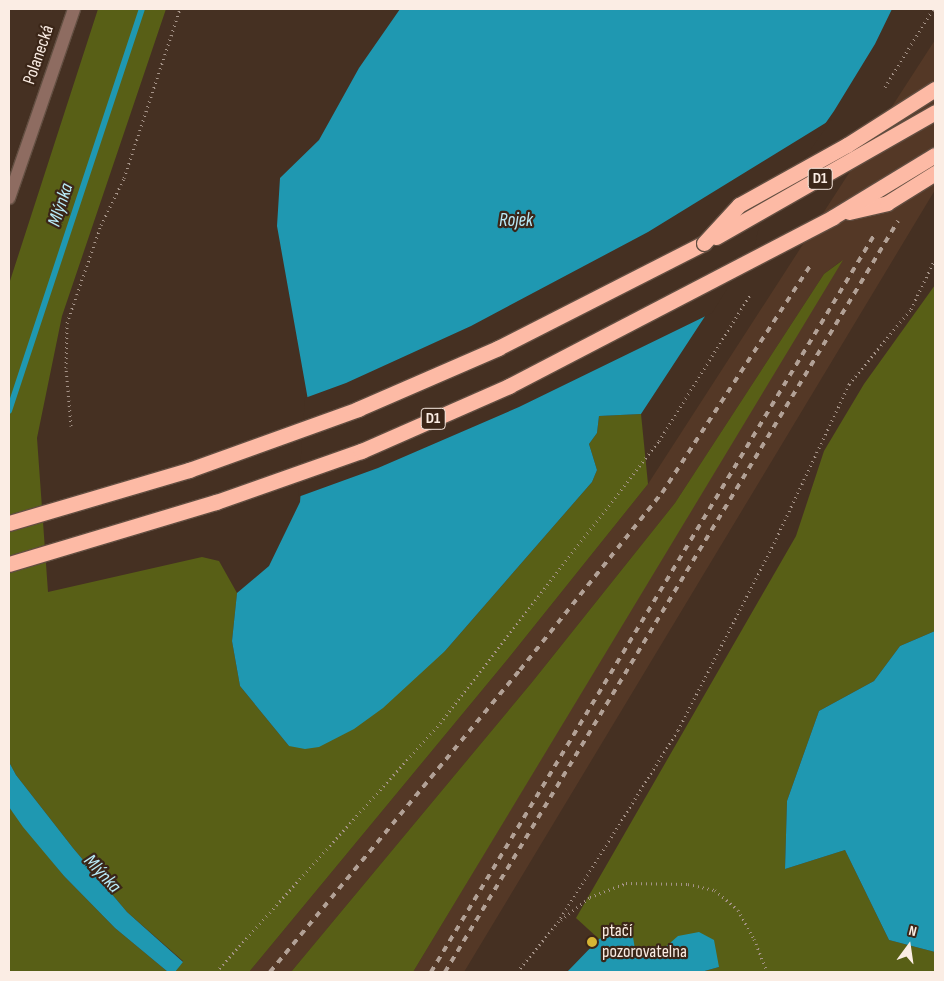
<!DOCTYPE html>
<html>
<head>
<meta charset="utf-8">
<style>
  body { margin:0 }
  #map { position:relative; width:944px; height:981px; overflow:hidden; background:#453022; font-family:"Sofia Sans Condensed",sans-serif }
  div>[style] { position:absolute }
  .built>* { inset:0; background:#543826 }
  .green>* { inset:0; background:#585f16 }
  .water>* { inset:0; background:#1f98b1 }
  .pier>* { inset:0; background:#453022 }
  .stream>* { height:5.5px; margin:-2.75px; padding:0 2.75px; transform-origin:2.75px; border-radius:2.75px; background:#1f98b1 }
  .path>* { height:3px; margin-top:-1.5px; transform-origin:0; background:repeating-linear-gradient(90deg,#a69489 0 1px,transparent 0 5px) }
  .roads { filter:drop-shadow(1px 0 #624e41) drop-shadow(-1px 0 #624e41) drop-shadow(0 1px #624e41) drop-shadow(0 -1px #624e41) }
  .tertiary>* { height:12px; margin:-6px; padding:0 6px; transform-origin:6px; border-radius:6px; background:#8e6c61 }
  .motorway>* { height:15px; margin:-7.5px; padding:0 7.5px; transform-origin:7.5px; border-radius:7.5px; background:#fdbaa5 }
  .rail>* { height:4px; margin-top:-2px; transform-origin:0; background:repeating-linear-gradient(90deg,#b2a196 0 6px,transparent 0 12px) }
  .bridges { filter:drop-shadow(1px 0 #624e41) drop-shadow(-1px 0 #624e41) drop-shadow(0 1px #624e41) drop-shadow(0 -1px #624e41) }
  .motorway-bridge>* { height:15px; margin:-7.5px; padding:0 7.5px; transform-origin:7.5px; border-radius:7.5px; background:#fdbaa5 }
  .dots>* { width:14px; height:14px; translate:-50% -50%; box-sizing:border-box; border:2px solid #3b2618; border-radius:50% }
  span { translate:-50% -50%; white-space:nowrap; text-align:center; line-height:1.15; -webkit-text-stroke:4.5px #3b2618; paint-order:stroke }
  .shield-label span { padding:1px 4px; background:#3b2618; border:1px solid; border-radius:4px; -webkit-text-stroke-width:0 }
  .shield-label { font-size:16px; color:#fbede4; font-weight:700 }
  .street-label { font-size:18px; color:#fbede4 }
  .poi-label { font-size:18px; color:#fbede4 }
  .left { translate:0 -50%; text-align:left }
  .water-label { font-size:19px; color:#b9ebf8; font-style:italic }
  .frame { position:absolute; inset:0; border:10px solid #fbede4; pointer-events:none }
  .north { position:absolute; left:884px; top:921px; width:50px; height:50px; -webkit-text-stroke:4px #3b2618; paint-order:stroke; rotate:14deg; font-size:14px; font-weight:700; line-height:20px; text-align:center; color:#fbede4 }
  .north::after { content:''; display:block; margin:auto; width:18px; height:22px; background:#fbede4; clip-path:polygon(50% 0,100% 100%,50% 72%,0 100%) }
</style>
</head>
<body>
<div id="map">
  <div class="built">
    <div style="clip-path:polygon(935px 40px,935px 190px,464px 972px,413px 972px,841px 261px,824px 274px,675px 503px,533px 681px,291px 972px,249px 972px,507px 660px,648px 484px)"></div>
  </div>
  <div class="green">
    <div style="clip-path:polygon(98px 9px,166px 9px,62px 316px,37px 438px,48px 592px,202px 557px,219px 561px,237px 593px,232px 641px,240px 686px,289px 746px,445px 651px,592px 482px,597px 470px,589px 444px,597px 433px,599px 416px,641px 414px,648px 484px,507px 660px,249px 972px,175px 972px,183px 961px,127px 912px,73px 848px,16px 775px,9px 762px,9px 284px)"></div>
    <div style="clip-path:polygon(843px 260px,413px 972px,291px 972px,533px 681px,675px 503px,824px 274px)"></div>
    <div style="clip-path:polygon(935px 285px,935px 631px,900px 646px,874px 681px,819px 711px,787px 801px,785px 869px,845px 850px,889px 940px,935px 952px,935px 972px,701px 972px,719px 967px,670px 944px,663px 950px,635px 949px,617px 931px,599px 939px,576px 918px,796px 536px,824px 451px,864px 384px)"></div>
    <div style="clip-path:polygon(9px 807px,64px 876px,115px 928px,168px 972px,9px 972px)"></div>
  </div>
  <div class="water">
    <div style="clip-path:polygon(400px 9px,892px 9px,875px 44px,834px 111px,795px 167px,762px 199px,753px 243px,641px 414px,599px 416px,597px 433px,589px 444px,597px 470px,592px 482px,445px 651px,383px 708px,354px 729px,319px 747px,305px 749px,289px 746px,240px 686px,232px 641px,237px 593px,269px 566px,300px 502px,308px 400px,277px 226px,280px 178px,319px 140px,359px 68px)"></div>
    <div style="clip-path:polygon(935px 631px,935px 952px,889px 940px,845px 850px,785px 869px,787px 801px,819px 711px,874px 681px,900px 646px)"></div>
    <div style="clip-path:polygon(9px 762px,16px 775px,73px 848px,127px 912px,183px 962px,175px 972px,168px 972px,115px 928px,64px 876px,23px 827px,9px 807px)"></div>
    <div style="clip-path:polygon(617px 931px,632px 931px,635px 949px,662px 950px,678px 936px,699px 932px,714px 940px,719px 967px,701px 972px,567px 972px,599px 939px)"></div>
  </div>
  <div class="pier">
    <div style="clip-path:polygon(832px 119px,797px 169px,765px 200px,755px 244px,712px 313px,519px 407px,378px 468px,298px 497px,305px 398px,346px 383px,471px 326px,648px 232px)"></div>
  </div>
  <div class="stream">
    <div style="left:9px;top:411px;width:423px;rotate:-71.7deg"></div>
  </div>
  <div class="path">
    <div style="left:885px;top:87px;width:92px;rotate:-58.4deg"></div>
    <div style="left:71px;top:426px;width:58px;rotate:-94.9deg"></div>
    <div style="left:66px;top:368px;width:45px;rotate:-88.7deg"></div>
    <div style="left:67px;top:323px;width:104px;rotate:-70.9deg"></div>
    <div style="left:101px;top:225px;width:52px;rotate:-63.9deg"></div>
    <div style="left:124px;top:178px;width:178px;rotate:-71.7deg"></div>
    <div style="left:561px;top:920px;width:37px;rotate:-38deg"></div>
    <div style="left:590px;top:897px;width:39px;rotate:-21deg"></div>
    <div style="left:626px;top:883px;width:62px;rotate:0.9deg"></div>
    <div style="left:688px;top:884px;width:28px;rotate:13deg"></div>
    <div style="left:715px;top:890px;width:30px;rotate:41deg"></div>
    <div style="left:738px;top:910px;width:33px;rotate:61deg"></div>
    <div style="left:754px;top:939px;width:35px;rotate:68deg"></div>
    <div style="left:216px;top:972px;width:335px;rotate:-48deg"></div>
    <div style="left:440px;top:723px;width:357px;rotate:-52.2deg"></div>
    <div style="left:659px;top:441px;width:172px;rotate:-58.1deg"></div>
    <div style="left:517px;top:972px;width:65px;rotate:-50.6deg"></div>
    <div style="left:558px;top:922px;width:226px;rotate:-58deg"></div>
    <div style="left:678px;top:730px;width:210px;rotate:-62.8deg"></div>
    <div style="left:774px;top:543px;width:176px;rotate:-64.7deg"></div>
    <div style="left:849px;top:384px;width:97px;rotate:-50.4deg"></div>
    <div style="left:911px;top:309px;width:55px;rotate:-64.4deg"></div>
  </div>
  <div class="roads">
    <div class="tertiary">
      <div style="left:9px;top:198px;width:200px;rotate:-71deg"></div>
    </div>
    <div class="motorway">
      <div style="left:9px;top:523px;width:188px;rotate:-16.4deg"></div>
      <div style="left:189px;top:470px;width:180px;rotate:-19.8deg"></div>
      <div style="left:358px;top:409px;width:153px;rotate:-23.5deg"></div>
      <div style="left:498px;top:348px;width:231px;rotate:-27deg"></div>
    </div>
  </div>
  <div class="rail">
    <div style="left:270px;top:972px;width:392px;rotate:-50.4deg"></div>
    <div style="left:520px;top:670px;width:227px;rotate:-51.3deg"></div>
    <div style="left:662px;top:493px;width:271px;rotate:-56.9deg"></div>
    <div style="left:431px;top:972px;width:863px;rotate:-58.98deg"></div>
    <div style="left:445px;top:972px;width:877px;rotate:-58.9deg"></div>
  </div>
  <div class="bridges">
    <div class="motorway-bridge">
      <div style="left:849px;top:212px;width:39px;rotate:-13deg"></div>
      <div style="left:887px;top:203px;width:57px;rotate:-32deg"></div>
      <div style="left:716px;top:237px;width:252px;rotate:-29.7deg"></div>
      <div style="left:704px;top:243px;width:52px;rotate:-47.4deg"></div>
      <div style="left:739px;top:205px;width:124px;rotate:-29.1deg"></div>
      <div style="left:847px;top:145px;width:104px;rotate:-32.5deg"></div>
      <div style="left:9px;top:564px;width:216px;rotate:-16.7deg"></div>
      <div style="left:216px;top:502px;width:154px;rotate:-19.4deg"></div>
      <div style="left:361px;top:451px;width:162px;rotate:-23.7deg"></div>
      <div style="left:509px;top:386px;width:365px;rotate:-27.5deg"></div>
      <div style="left:833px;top:217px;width:119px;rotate:-31.3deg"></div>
    </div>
  </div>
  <div class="dots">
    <div style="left:592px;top:942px;background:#d6b534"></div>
  </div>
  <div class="shield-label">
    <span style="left:820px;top:179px">D1</span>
    <span style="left:433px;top:419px">D1</span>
  </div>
  <div class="street-label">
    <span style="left:39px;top:55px;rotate:-71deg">Polanecká</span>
  </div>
  <div class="poi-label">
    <span class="left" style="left:602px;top:942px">ptačí<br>pozorovatelna</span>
  </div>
  <div class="water-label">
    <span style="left:61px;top:205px;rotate:-72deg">Mlýnka</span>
    <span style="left:516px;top:221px">Rojek</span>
    <span style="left:102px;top:874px;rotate:47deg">Mlýnka</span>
  </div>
  <div class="frame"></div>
  <div class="north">N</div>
</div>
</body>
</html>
